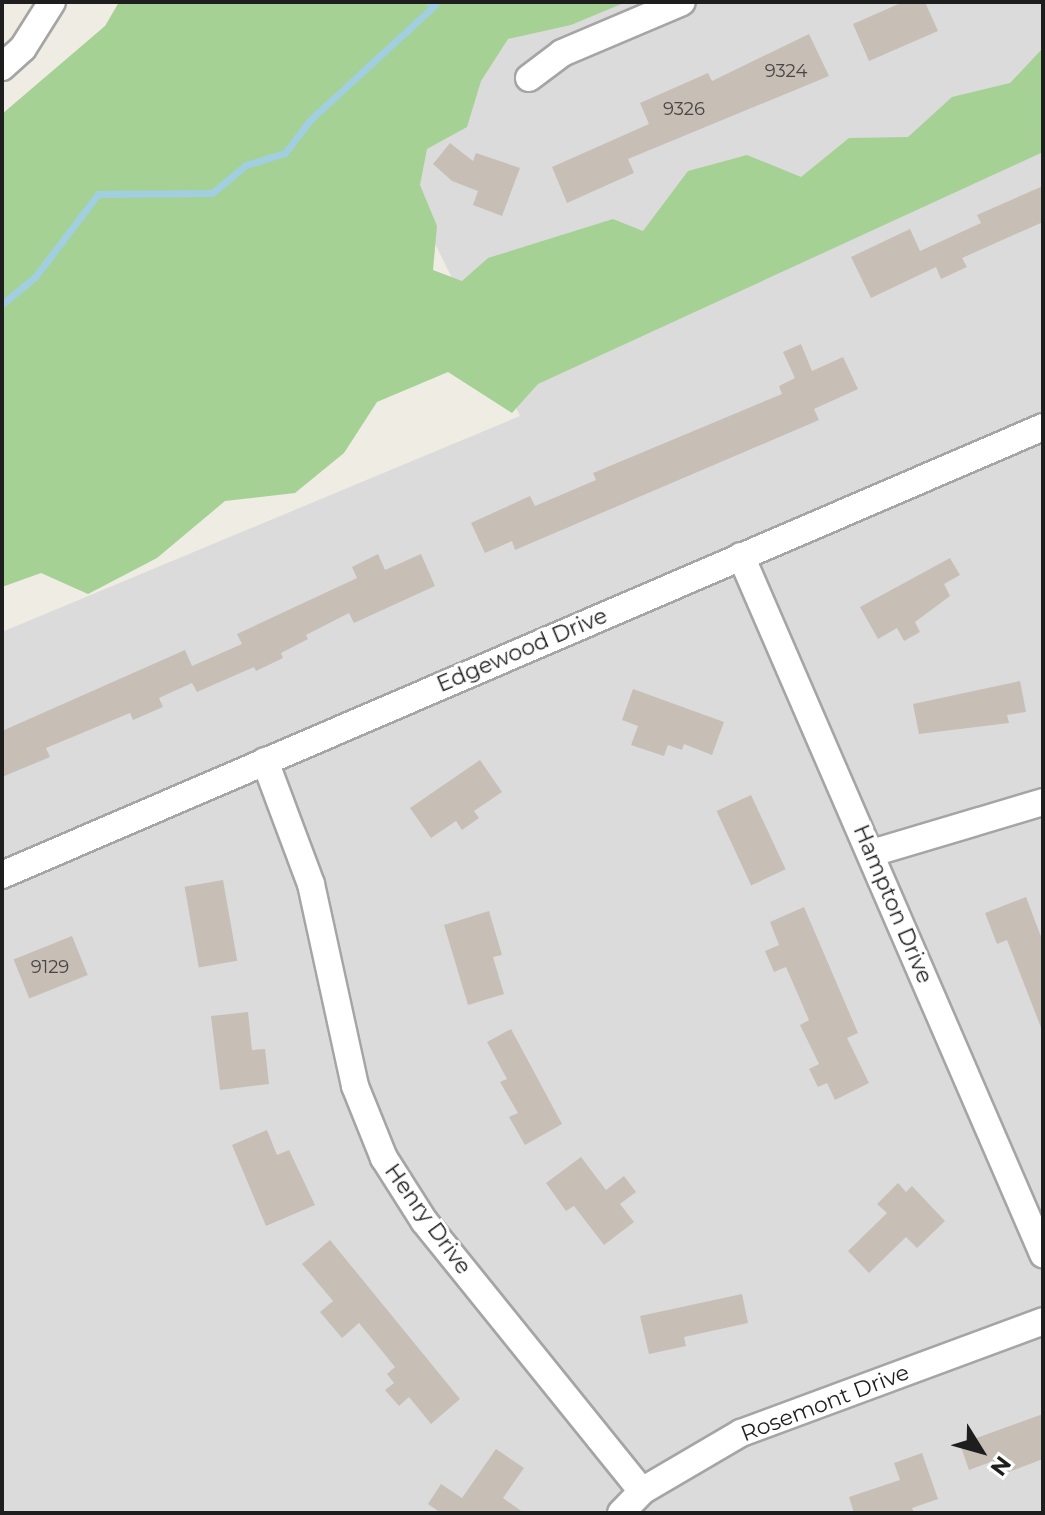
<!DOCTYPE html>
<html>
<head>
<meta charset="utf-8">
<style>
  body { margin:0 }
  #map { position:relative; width:1045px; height:1515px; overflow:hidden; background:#efece3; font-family:Montserrat,sans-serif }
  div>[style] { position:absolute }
  .residential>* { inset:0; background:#dcdbdb }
  .forest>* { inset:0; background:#a5d195 }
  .stream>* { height:7px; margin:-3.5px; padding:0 3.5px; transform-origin:3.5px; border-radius:3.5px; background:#a1cfe0 }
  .building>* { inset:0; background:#c7beb6; transform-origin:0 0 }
  .roads { filter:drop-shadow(2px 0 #a5a5a5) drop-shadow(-2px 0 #a5a5a5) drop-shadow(0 2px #a5a5a5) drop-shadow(0 -2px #a5a5a5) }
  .minor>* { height:26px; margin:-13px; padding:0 13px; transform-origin:13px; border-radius:13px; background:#fff }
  span { translate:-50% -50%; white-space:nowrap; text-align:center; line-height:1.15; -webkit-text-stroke:6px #fff; paint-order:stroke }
  .number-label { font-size:18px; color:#484644 }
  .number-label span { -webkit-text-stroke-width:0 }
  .street-label { font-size:22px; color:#1e1e1e }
  .frame { position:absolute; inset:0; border:4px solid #1e1e1e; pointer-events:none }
  .north { position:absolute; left:941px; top:1411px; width:80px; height:80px; -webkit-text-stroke:6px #fff; paint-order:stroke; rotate:127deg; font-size:22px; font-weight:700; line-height:32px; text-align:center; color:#1e1e1e }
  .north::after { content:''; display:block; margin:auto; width:28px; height:36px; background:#1e1e1e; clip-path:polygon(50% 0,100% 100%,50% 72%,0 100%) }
</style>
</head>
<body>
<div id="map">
  <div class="residential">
    <div style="clip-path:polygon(559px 2px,1043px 2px,1043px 1513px,2px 1513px,2px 632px,520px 416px,377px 126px)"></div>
  </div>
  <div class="forest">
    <div style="clip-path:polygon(119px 2px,626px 2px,571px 25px,508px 39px,481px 81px,467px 127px,427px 149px,420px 185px,437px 226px,433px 270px,462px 281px,488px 258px,613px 219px,643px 231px,688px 171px,747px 155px,801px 177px,849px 138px,908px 137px,952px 97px,1010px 83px,1043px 48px,1043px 152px,538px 384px,512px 413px,448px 372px,377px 402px,344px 453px,295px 493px,225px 501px,157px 558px,88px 594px,41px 573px,2px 587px,2px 114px,105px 26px)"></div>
  </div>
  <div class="stream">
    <div style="left:2px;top:304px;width:43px;rotate:-39.3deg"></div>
    <div style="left:35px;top:277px;width:104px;rotate:-52.8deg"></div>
    <div style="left:98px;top:194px;width:114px;rotate:-0.5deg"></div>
    <div style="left:212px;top:193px;width:44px;rotate:-39.5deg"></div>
    <div style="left:246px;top:165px;width:41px;rotate:-17.1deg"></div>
    <div style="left:285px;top:153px;width:41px;rotate:-52.9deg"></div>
    <div style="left:310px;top:120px;width:170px;rotate:-42.6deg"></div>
    <div style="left:435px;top:5px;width:7px;rotate:-153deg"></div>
  </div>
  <div class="building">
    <div style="clip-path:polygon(903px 2px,925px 2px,938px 31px,869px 61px,853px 24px)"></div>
    <div style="clip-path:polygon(809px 34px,829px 76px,628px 159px,634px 173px,567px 203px,552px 167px,649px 124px,640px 103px,708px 73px,712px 81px)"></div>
    <div style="clip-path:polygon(450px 143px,473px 161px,476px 153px,520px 168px,502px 216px,473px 205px,478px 191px,452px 181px,433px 164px)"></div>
    <div style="clip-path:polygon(1043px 186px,1043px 222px,962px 258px,967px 267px,941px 279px,936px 267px,871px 298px,851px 257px,910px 229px,920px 251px,981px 223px,977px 215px)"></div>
    <div style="clip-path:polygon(801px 344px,812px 371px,843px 357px,858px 389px,814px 409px,819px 420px,515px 550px,512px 541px,485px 553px,471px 523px,530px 496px,535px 506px,596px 480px,593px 473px,782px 394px,779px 386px,795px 378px,783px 352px)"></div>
    <div style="clip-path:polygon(378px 554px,385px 570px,421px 554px,435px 586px,354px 623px,349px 613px,306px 635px,308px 639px,281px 653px,283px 658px,256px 671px,254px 667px,197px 692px,192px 683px,159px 698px,163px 707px,133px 720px,130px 713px,46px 748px,50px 757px,2px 777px,2px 731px,185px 650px,192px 666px,242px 644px,237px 634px,357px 578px,352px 567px)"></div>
    <div style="clip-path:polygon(950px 558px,960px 575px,944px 584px,950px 596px,915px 622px,920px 632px,904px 641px,897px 628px,878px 639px,860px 607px)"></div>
    <div style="clip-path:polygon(1020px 681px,1026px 712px,1007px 715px,1009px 723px,919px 734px,913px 704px)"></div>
    <div style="clip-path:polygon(633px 689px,724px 722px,712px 755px,684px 744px,682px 750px,668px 745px,664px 756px,631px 745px,638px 726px,622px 720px)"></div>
    <div style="clip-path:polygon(480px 760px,502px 792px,474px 811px,479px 818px,462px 830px,456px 821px,431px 838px,410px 808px)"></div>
    <div style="left:751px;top:795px;width:82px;height:38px;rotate:65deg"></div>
    <div style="left:223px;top:880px;width:82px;height:39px;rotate:80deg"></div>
    <div style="clip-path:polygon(1026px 897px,1043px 942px,1042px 1030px,1007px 940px,997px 944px,985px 913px)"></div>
    <div style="clip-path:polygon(804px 907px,858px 1033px,847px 1038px,869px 1083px,835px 1100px,827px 1083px,818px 1087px,809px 1069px,819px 1064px,800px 1025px,809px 1020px,786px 967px,774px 972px,765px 951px,779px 945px,770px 922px)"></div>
    <div style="clip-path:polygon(489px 911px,502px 955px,493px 957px,504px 994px,468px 1005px,444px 925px)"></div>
    <div style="left:72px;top:936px;width:42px;height:63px;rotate:68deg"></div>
    <div style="clip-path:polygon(248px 1012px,252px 1050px,265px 1049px,269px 1084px,220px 1090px,211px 1016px)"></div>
    <div style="clip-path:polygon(511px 1029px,562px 1124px,525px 1145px,509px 1117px,518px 1113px,500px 1082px,507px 1079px,487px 1042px)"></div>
    <div style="clip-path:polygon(267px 1130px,277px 1155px,289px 1150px,315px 1205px,266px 1226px,232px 1145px)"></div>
    <div style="clip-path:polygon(581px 1157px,606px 1190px,624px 1176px,636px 1192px,620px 1204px,634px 1222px,604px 1245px,574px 1206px,566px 1211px,546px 1183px)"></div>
    <div style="clip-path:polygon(898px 1183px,906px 1192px,912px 1186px,945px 1221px,917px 1248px,906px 1237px,869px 1273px,848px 1251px,887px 1213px,877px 1204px)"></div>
    <div style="clip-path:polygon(330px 1240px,460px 1399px,431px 1424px,409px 1397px,399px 1406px,385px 1390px,394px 1383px,387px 1374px,395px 1367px,359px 1323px,342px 1338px,320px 1312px,333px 1301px,302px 1264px)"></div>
    <div style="clip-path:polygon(742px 1294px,748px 1323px,684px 1337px,686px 1346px,649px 1354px,640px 1316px)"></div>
    <div style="clip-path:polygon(1043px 1414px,1043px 1459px,998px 1476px,993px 1461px,969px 1470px,960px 1444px)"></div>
    <div style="clip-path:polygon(496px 1449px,524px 1468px,503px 1498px,524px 1513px,441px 1513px,428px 1504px,441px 1484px,462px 1498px)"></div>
    <div style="clip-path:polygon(922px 1453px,938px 1499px,912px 1508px,914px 1513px,854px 1513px,849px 1497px,900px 1480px,894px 1463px)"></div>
  </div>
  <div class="roads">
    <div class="minor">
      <div style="left:2px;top:67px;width:28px;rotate:-42deg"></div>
      <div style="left:23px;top:48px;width:54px;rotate:-57.8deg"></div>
      <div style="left:529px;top:78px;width:41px;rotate:-37.1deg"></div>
      <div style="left:562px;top:53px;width:130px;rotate:-23deg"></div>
      <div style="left:741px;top:556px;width:761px;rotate:66.6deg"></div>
      <div style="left:265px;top:761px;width:131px;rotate:69.5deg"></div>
      <div style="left:311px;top:884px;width:207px;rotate:77.7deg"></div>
      <div style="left:355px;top:1086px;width:78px;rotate:68.1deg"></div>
      <div style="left:384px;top:1158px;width:75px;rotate:57.6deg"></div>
      <div style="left:424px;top:1221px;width:347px;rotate:51.1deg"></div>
      <div style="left:872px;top:853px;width:178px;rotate:-16.6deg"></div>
      <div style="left:2px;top:875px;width:1133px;rotate:-23.28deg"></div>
      <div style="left:621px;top:1513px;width:30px;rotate:-46deg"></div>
      <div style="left:642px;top:1491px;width:115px;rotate:-30.4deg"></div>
      <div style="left:741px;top:1433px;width:322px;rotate:-20.3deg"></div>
    </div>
  </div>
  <div class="number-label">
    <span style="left:786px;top:71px">9324</span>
    <span style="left:684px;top:109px">9326</span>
    <span style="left:50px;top:967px">9129</span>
  </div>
  <div class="street-label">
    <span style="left:522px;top:650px;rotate:-23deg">Edgewood Drive</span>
    <span style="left:893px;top:904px;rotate:67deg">Hampton Drive</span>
    <span style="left:428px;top:1219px;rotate:54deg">Henry Drive</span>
    <span style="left:825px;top:1403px;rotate:-21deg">Rosemont Drive</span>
  </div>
  <div class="frame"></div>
  <div class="north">N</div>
</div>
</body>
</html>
